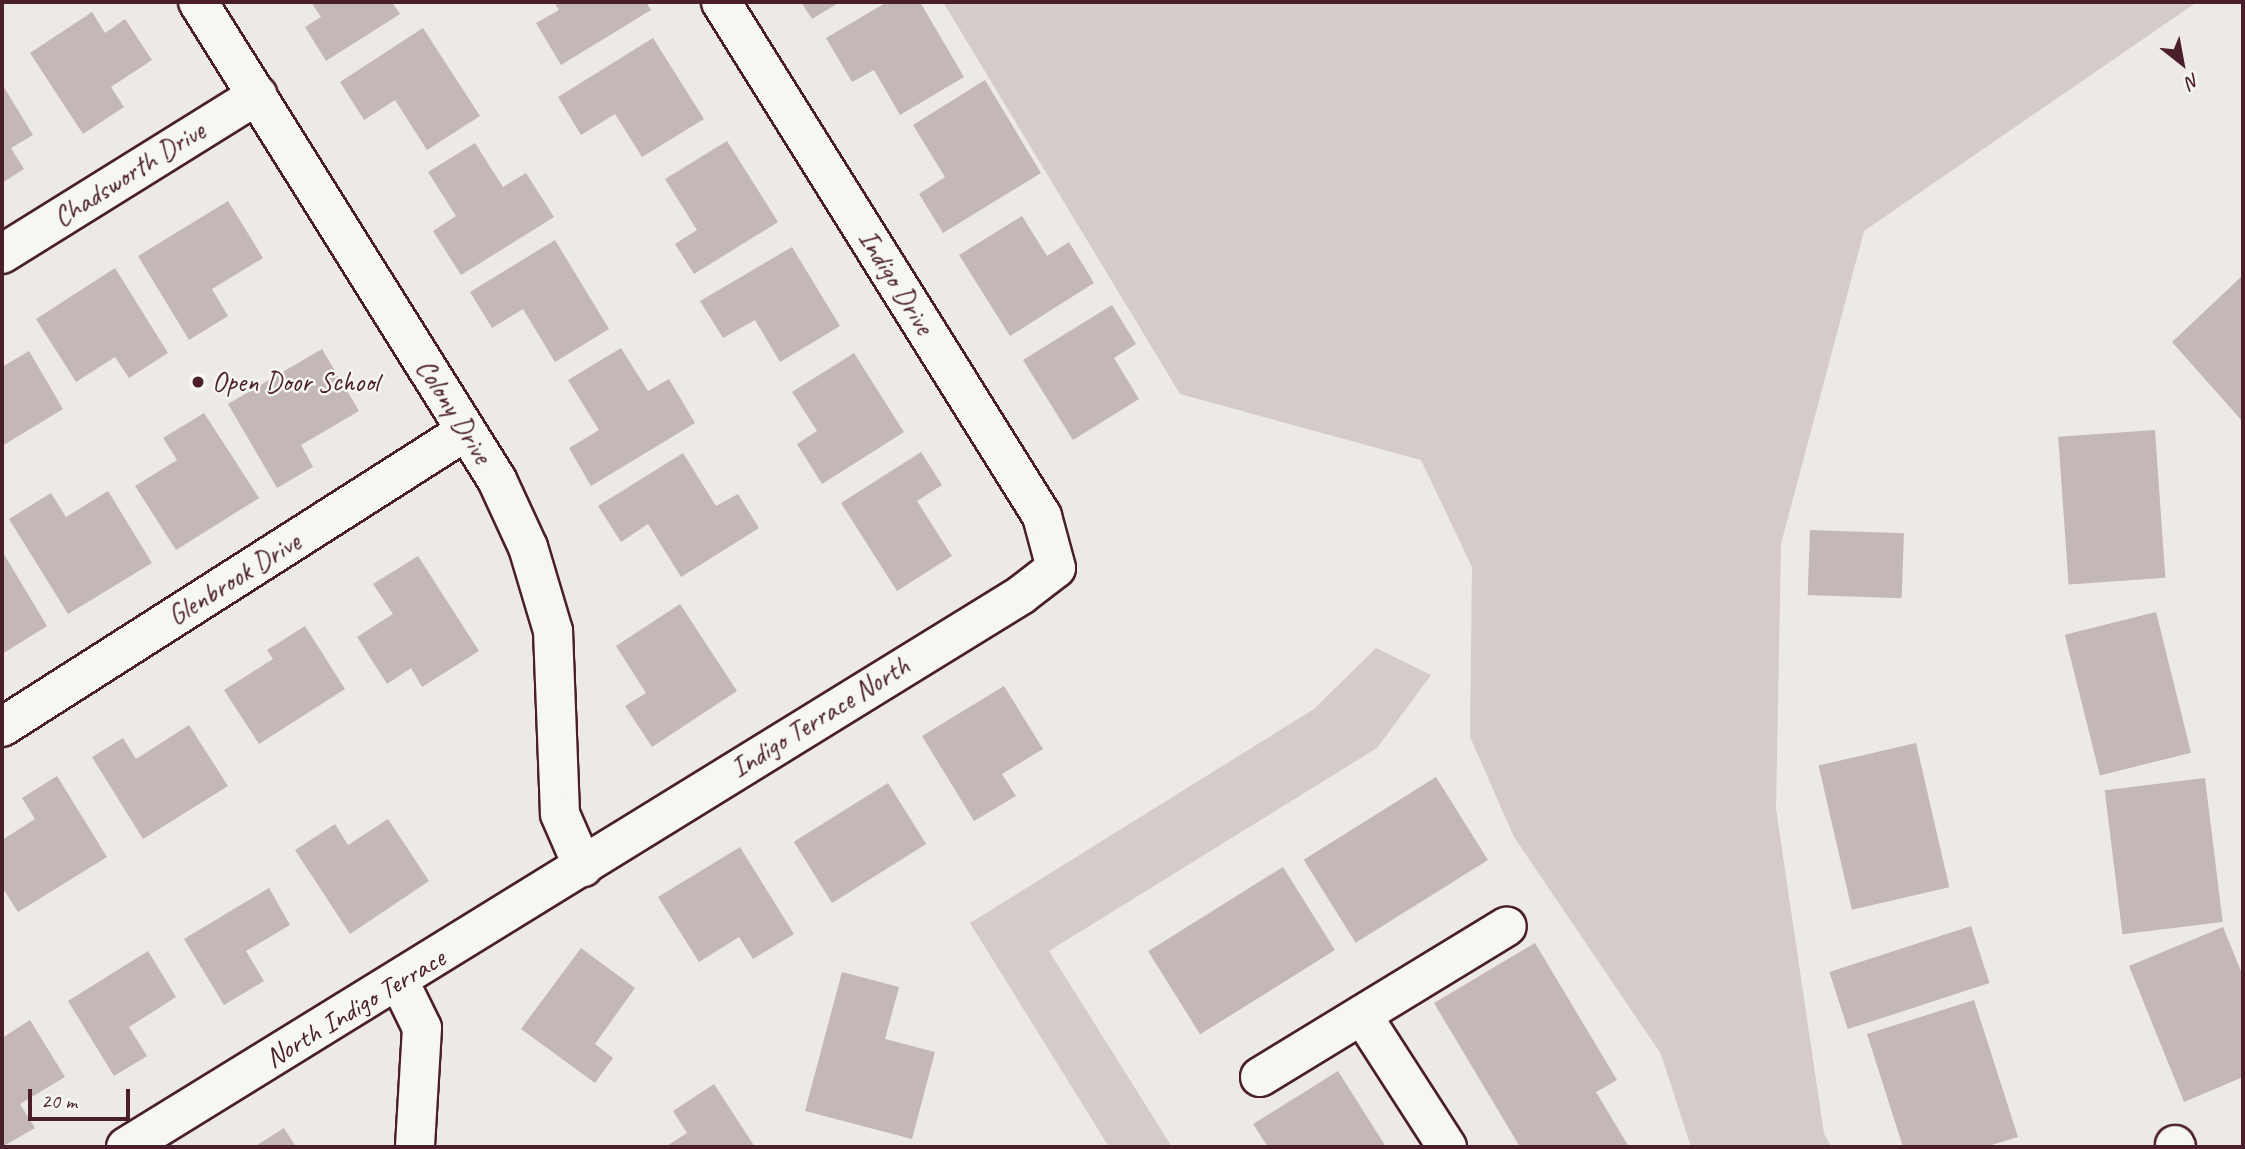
<!DOCTYPE html>
<html>
<head>
<meta charset="utf-8">
<style>
  body { margin:0 }
  #map { position:relative; width:2245px; height:1149px; overflow:hidden; background:#ece9e6; font-family:Caveat,sans-serif }
  div>[style] { position:absolute }
  .green>* { inset:0; background:#d4cbca }
  .building>* { inset:0; background:#c4b7b7; transform-origin:0 0 }
  .roads { filter:drop-shadow(2px 0 #4a1f2b) drop-shadow(-2px 0 #4a1f2b) drop-shadow(0 2px #4a1f2b) drop-shadow(0 -2px #4a1f2b) }
  .minor>* { height:38px; margin:-19px; padding:0 19px; transform-origin:19px; border-radius:19px; background:#f6f6f2 }
  .dots>* { width:19px; height:19px; translate:-50% -50%; box-sizing:border-box; border:4px solid #f6f6f2; border-radius:50% }
  span { translate:-50% -50%; white-space:nowrap; text-align:center; line-height:1.15; -webkit-text-stroke:5px #f6f6f2; paint-order:stroke }
  .street-label { font-size:28px; color:#4a1f2b }
  .poi-label { font-size:28px; color:#4a1f2b }
  .left { translate:0 -50%; text-align:left }
  .frame { position:absolute; inset:0; border:4px solid #4a1f2b; pointer-events:none }
  .north { position:absolute; left:2147px; top:28px; width:70px; height:70px; -webkit-text-stroke:5px #f6f6f2; paint-order:stroke; rotate:149deg; font-size:19px; font-weight:700; line-height:28px; text-align:center; color:#4a1f2b }
  .north::after { content:''; display:block; margin:auto; width:24px; height:32px; background:#4a1f2b; clip-path:polygon(50% 0,100% 100%,50% 72%,0 100%) }
  .scale { position:absolute; left:28px; top:1089px; width:102px; height:32px; box-sizing:border-box; border:4px solid #4a1f2b; border-top:0; padding-left:9px; font-size:21px; line-height:24px; white-space:nowrap; color:#4a1f2b; -webkit-text-stroke:5px #f6f6f2; paint-order:stroke }
</style>
</head>
<body>
<div id="map">
  <div class="green">
    <div style="clip-path:polygon(943px 2px,2197px 2px,1864px 231px,1781px 544px,1776px 809px,1824px 1134px,1832px 1147px,1691px 1147px,1661px 1054px,1514px 837px,1470px 737px,1472px 567px,1421px 460px,1180px 394px)"></div>
    <div style="clip-path:polygon(1376px 648px,1431px 675px,1377px 748px,1049px 951px,1172px 1147px,1109px 1147px,970px 923px,1314px 709px)"></div>
  </div>
  <div class="building">
    <div style="clip-path:polygon(311px 2px,392px 2px,400px 14px,326px 61px,305px 27px,321px 17px)"></div>
    <div style="clip-path:polygon(554px 2px,646px 2px,651px 10px,561px 65px,536px 23px,559px 10px)"></div>
    <div style="clip-path:polygon(801px 2px,840px 2px,812px 19px)"></div>
    <div style="clip-path:polygon(887px 2px,920px 2px,964px 77px,900px 115px,874px 70px,852px 82px,826px 38px)"></div>
    <div style="clip-path:polygon(92px 12px,105px 33px,125px 19px,152px 60px,111px 87px,124px 107px,83px 134px,30px 53px)"></div>
    <div style="clip-path:polygon(423px 28px,480px 116px,427px 150px,395px 100px,364px 120px,340px 82px)"></div>
    <div style="clip-path:polygon(653px 38px,704px 119px,642px 157px,615px 114px,581px 135px,558px 97px)"></div>
    <div style="clip-path:polygon(985px 80px,1041px 173px,943px 233px,919px 194px,945px 177px,913px 125px)"></div>
    <div style="clip-path:polygon(2px 84px,33px 135px,11px 148px,24px 169px,2px 183px)"></div>
    <div style="clip-path:polygon(727px 141px,778px 222px,694px 274px,675px 244px,697px 230px,665px 179px)"></div>
    <div style="clip-path:polygon(475px 143px,503px 187px,526px 173px,554px 217px,461px 275px,433px 231px,456px 216px,428px 172px)"></div>
    <div style="clip-path:polygon(228px 201px,263px 258px,212px 289px,228px 316px,189px 340px,138px 256px)"></div>
    <div style="clip-path:polygon(1022px 216px,1047px 256px,1069px 242px,1094px 283px,1010px 336px,959px 255px)"></div>
    <div style="clip-path:polygon(555px 240px,609px 329px,555px 362px,523px 309px,492px 328px,470px 292px)"></div>
    <div style="clip-path:polygon(792px 247px,840px 326px,780px 362px,755px 320px,723px 338px,700px 301px)"></div>
    <div style="clip-path:polygon(115px 268px,168px 353px,129px 378px,115px 357px,76px 382px,36px 319px)"></div>
    <div style="clip-path:polygon(2241px 277px,2243px 280px,2243px 422px,2172px 342px)"></div>
    <div style="clip-path:polygon(1112px 305px,1136px 344px,1114px 358px,1139px 399px,1073px 440px,1023px 360px)"></div>
    <div style="clip-path:polygon(621px 348px,648px 391px,669px 379px,695px 423px,591px 486px,569px 448px,599px 430px,568px 380px)"></div>
    <div style="clip-path:polygon(322px 349px,359px 411px,301px 445px,313px 467px,277px 488px,228px 404px)"></div>
    <div style="clip-path:polygon(29px 351px,63px 409px,2px 446px,2px 367px)"></div>
    <div style="clip-path:polygon(854px 353px,904px 432px,822px 484px,797px 444px,817px 431px,792px 392px)"></div>
    <div style="clip-path:polygon(204px 413px,259px 498px,176px 550px,135px 486px,177px 460px,163px 438px)"></div>
    <div style="left:2155px;top:430px;width:148px;height:97px;rotate:86deg"></div>
    <div style="clip-path:polygon(921px 452px,942px 485px,917px 501px,952px 556px,897px 591px,841px 503px)"></div>
    <div style="clip-path:polygon(683px 453px,716px 506px,738px 494px,759px 528px,681px 577px,648px 524px,621px 542px,598px 506px)"></div>
    <div style="clip-path:polygon(108px 491px,152px 563px,68px 614px,9px 519px,51px 493px,66px 517px)"></div>
    <div style="left:1810px;top:530px;width:94px;height:65px;rotate:2deg"></div>
    <div style="clip-path:polygon(2px 551px,47px 626px,2px 654px)"></div>
    <div style="clip-path:polygon(418px 556px,479px 651px,422px 687px,411px 668px,387px 684px,357px 637px,393px 614px,373px 584px)"></div>
    <div style="clip-path:polygon(680px 604px,737px 691px,652px 747px,625px 706px,646px 693px,616px 646px)"></div>
    <div style="left:2156px;top:612px;width:145px;height:94px;rotate:76deg"></div>
    <div style="clip-path:polygon(305px 626px,345px 689px,259px 744px,224px 690px,273px 659px,267px 650px)"></div>
    <div style="clip-path:polygon(1004px 686px,1043px 749px,1002px 774px,1016px 796px,974px 821px,922px 736px)"></div>
    <div style="clip-path:polygon(189px 725px,228px 786px,143px 839px,92px 757px,123px 738px,136px 759px)"></div>
    <div style="left:1916px;top:743px;width:148px;height:100px;rotate:77deg"></div>
    <div style="clip-path:polygon(57px 776px,107px 857px,18px 912px,2px 887px,2px 840px,35px 819px,22px 798px)"></div>
    <div style="left:1436px;top:777px;width:98px;height:156px;rotate:58deg"></div>
    <div style="left:2205px;top:778px;width:145px;height:101px;rotate:83deg"></div>
    <div style="left:888px;top:783px;width:72px;height:111px;rotate:58deg"></div>
    <div style="clip-path:polygon(388px 819px,429px 881px,350px 934px,295px 850px,335px 824px,348px 845px)"></div>
    <div style="clip-path:polygon(740px 847px,794px 934px,753px 959px,739px 937px,699px 962px,658px 897px)"></div>
    <div style="left:1283px;top:867px;width:98px;height:159px;rotate:58deg"></div>
    <div style="clip-path:polygon(269px 888px,290px 925px,246px 951px,264px 981px,224px 1005px,184px 939px)"></div>
    <div style="left:1971px;top:926px;width:60px;height:149px;rotate:72deg"></div>
    <div style="clip-path:polygon(2223px 927px,2243px 976px,2243px 1077px,2184px 1102px,2129px 966px)"></div>
    <div style="clip-path:polygon(1535px 943px,1617px 1080px,1596px 1092px,1629px 1147px,1520px 1147px,1434px 1003px)"></div>
    <div style="clip-path:polygon(581px 948px,635px 988px,595px 1044px,613px 1058px,595px 1083px,521px 1029px)"></div>
    <div style="clip-path:polygon(148px 951px,176px 997px,129px 1027px,147px 1056px,114px 1076px,68px 1001px)"></div>
    <div style="clip-path:polygon(842px 972px,899px 987px,885px 1039px,935px 1052px,912px 1139px,805px 1111px)"></div>
    <div style="clip-path:polygon(1974px 1000px,2018px 1137px,1985px 1147px,1903px 1147px,1867px 1034px)"></div>
    <div style="clip-path:polygon(30px 1020px,65px 1077px,20px 1104px,35px 1128px,2px 1147px,2px 1038px)"></div>
    <div style="clip-path:polygon(1338px 1071px,1386px 1147px,1268px 1147px,1253px 1124px)"></div>
    <div style="clip-path:polygon(714px 1084px,755px 1147px,665px 1147px,687px 1133px,673px 1111px)"></div>
    <div style="clip-path:polygon(284px 1128px,296px 1147px,254px 1147px)"></div>
  </div>
  <div class="roads">
    <div class="minor">
      <div style="left:198px;top:2px;width:564px;rotate:57.97deg"></div>
      <div style="left:497px;top:480px;width:74px;rotate:65.2deg"></div>
      <div style="left:528px;top:547px;width:88px;rotate:73.4deg"></div>
      <div style="left:553px;top:631px;width:183px;rotate:87.8deg"></div>
      <div style="left:560px;top:814px;width:58px;rotate:66.5deg"></div>
      <div style="left:2px;top:254px;width:301px;rotate:-31.9deg"></div>
      <div style="left:2px;top:727px;width:550px;rotate:-32.54deg"></div>
      <div style="left:399px;top:981px;width:52px;rotate:63.9deg"></div>
      <div style="left:422px;top:1028px;width:119px;rotate:93.4deg"></div>
      <div style="left:1362px;top:1015px;width:157px;rotate:57.2deg"></div>
      <div style="left:1260px;top:1077px;width:289px;rotate:-31.4deg"></div>
      <div style="left:2175px;top:1145px;width:2px;rotate:63deg"></div>
      <div style="left:126px;top:1147px;width:1052px;rotate:-31.66deg"></div>
      <div style="left:1021px;top:595px;width:44px;rotate:-37.6deg"></div>
      <div style="left:1056px;top:568px;width:54px;rotate:-105.1deg"></div>
      <div style="left:1042px;top:516px;width:606px;rotate:-121.99deg"></div>
    </div>
  </div>
  <div class="dots">
    <div style="left:198px;top:382px;background:#4a1f2b"></div>
  </div>
  <div class="street-label">
    <span style="left:129px;top:174px;rotate:-32deg">Chadsworth Drive</span>
    <span style="left:896px;top:282px;rotate:58deg">Indigo Drive</span>
    <span style="left:454px;top:411px;rotate:58deg">Colony Drive</span>
    <span style="left:234px;top:579px;rotate:-32deg">Glenbrook Drive</span>
    <span style="left:820px;top:717px;rotate:-32deg">Indigo Terrace North</span>
    <span style="left:355px;top:1008px;rotate:-31deg">North Indigo Terrace</span>
  </div>
  <div class="poi-label">
    <span class="left" style="left:212px;top:382px">Open Door School</span>
  </div>
  <div class="frame"></div>
  <div class="north">N</div>
  <div class="scale">20 m</div>
</div>
</body>
</html>
